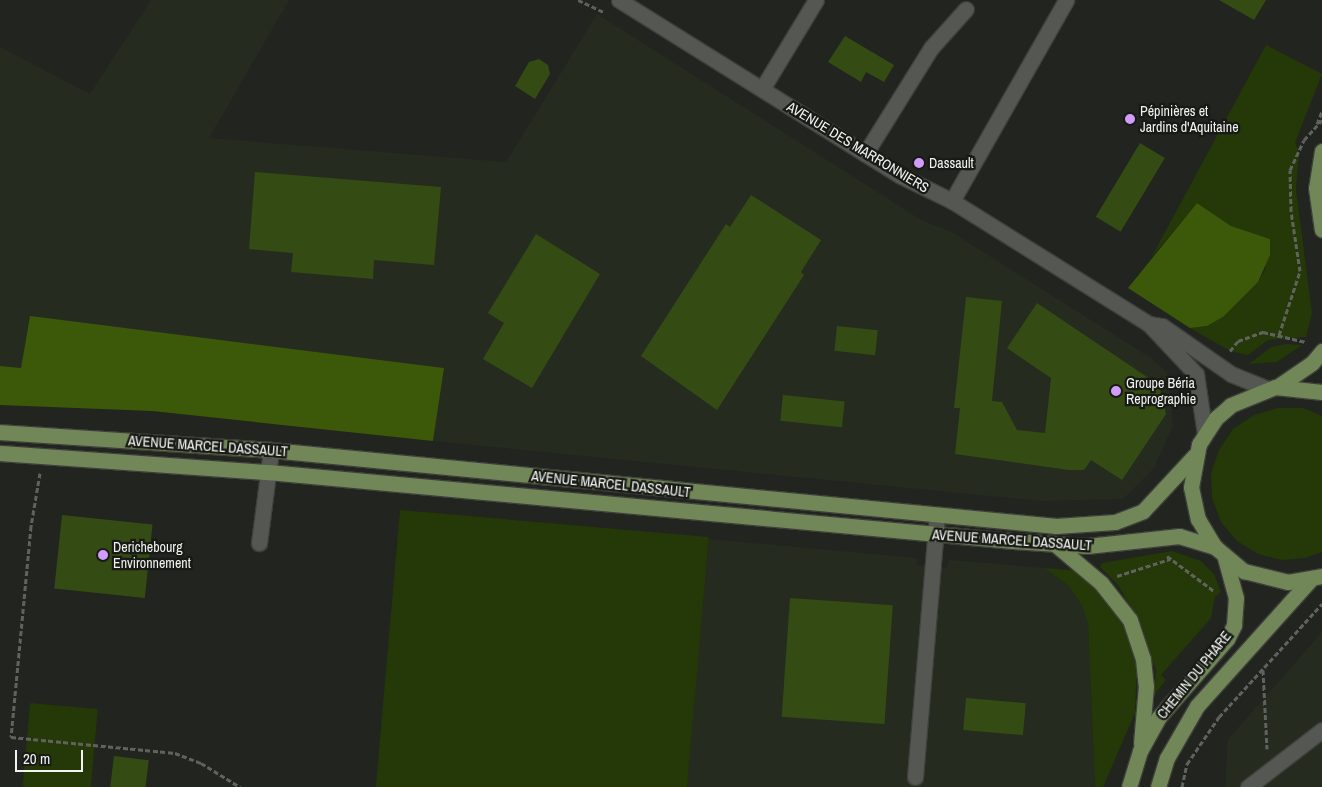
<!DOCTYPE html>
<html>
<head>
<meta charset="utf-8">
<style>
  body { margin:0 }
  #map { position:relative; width:1322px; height:787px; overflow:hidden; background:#21241f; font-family:"Archivo Narrow",sans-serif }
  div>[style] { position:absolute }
  .built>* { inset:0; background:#262b20 }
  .green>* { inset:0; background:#253807; transform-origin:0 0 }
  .forest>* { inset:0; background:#3b5908 }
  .building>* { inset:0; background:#344c13; transform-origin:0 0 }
  .path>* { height:3px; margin-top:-1.5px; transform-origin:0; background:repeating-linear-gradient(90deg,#60625e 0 5px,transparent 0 7.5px) }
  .roads { filter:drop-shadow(1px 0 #3e403c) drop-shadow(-1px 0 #3e403c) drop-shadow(0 1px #3e403c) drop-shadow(0 -1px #3e403c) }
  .minor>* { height:15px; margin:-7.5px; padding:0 7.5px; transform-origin:7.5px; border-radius:7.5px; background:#555852 }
  .major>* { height:15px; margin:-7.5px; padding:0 7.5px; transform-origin:7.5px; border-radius:7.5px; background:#728758 }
  .dots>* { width:14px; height:14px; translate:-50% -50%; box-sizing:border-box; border:2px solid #181a15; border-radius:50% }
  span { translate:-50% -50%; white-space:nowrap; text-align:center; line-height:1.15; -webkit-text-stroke:4.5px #181a15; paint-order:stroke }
  .poi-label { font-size:14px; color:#f1f3f0 }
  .left { translate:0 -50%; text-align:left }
  .street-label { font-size:14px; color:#f1f3f0 }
  .scale { position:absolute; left:15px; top:750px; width:68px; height:22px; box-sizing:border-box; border:2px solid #f1f3f0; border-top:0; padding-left:6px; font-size:15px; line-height:18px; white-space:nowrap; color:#f1f3f0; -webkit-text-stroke:4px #181a15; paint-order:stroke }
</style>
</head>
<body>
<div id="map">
  <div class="built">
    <div style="clip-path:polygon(151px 0,289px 0,209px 138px,506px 162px,597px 14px,923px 221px,950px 231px,1151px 358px,1167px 372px,1173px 425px,1154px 468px,1123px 499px,1041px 501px,433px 441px,444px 368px,30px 317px,21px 368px,0 366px,0 47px,90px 94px)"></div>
    <div style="clip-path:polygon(709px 539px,917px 558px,917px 565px,947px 568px,949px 560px,1044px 568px,1069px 586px,1082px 606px,1088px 624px,1095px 787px,685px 787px)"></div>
    <div style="clip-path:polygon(1322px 632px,1322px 787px,1225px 787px,1228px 739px)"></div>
  </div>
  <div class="green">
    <div style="clip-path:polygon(1266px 45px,1322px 74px,1295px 143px,1299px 152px,1296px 190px,1312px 313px,1306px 337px,1268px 340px,1248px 355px,1230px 351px,1190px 328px,1207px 326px,1223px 317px,1258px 282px,1265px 270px,1270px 239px,1231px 226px,1197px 203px,1151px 258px)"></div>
    <div style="clip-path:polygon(1286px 344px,1302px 345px,1277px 362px,1249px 364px,1271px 347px)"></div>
    <div style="clip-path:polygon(1278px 408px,1303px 408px,1322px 416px,1322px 552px,1305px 558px,1282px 560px,1258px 554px,1237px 541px,1221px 522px,1212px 498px,1211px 473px,1219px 450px,1233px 429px,1254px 415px)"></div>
    <div style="left:400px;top:510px;width:310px;height:279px;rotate:5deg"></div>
    <div style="clip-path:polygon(1172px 551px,1201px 561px,1214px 574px,1221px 592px,1215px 597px,1211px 618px,1161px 675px,1166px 680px,1154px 695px,1156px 671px,1142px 627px,1118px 585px,1100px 567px,1102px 563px)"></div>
    <div style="clip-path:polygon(1044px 568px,1080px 571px,1120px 612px,1137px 664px,1135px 713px,1103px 787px,1095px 787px,1088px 624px,1082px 606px,1069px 586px)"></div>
    <div style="left:30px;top:703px;width:68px;height:84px;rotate:5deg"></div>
  </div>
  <div class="forest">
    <div style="clip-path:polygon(1197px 203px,1231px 226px,1270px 239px,1270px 255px,1258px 282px,1223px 317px,1207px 326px,1190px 328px,1128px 288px)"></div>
    <div style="clip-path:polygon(30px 316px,444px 368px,433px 441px,152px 411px,0 405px,0 366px,21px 368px)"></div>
  </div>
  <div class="building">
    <div style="clip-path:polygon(1219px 0,1266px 0,1254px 20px)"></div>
    <div style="clip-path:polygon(845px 36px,894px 65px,884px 82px,866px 72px,861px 82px,828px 62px)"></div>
    <div style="clip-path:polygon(539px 59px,548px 65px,550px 74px,535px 99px,515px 86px,529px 62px)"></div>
    <div style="left:1140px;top:143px;width:29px;height:86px;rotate:31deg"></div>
    <div style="clip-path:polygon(255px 172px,441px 187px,434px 265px,374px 260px,373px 279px,291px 272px,293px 253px,249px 249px)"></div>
    <div style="clip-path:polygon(751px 195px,821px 240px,801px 272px,804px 275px,717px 410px,641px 356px,726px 224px,730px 227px)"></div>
    <div style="clip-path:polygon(536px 234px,600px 274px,532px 388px,483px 359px,504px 323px,488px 313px)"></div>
    <div style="clip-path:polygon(966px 297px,1002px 301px,992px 401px,1002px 402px,1017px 430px,1045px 433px,1051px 378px,1007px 348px,1037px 303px,1159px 385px,1166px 414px,1122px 480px,1091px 460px,1084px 470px,1069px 470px,955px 454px,960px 408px,954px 408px)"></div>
    <div style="left:837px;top:326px;width:41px;height:25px;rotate:6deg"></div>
    <div style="left:783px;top:395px;width:62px;height:26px;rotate:6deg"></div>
    <div style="left:62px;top:515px;width:91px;height:74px;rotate:6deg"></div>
    <div style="left:790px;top:598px;width:103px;height:119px;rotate:4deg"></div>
    <div style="left:966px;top:698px;width:60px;height:32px;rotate:5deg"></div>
    <div style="left:114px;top:756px;width:35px;height:31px;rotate:7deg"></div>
  </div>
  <div class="path">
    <div style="left:578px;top:0;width:29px;rotate:25deg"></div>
    <div style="left:1317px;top:124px;width:14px;rotate:-69deg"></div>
    <div style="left:1279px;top:335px;width:67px;rotate:-71.8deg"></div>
    <div style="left:1300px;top:271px;width:61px;rotate:-98.5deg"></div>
    <div style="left:1291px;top:211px;width:41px;rotate:-91.4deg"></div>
    <div style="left:1290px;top:170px;width:33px;rotate:-65deg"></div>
    <div style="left:1304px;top:140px;width:27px;rotate:-48deg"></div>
    <div style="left:1230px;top:351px;width:13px;rotate:-51deg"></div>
    <div style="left:1238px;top:341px;width:27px;rotate:-20deg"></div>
    <div style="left:1263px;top:332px;width:44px;rotate:13.1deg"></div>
    <div style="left:40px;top:473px;width:54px;rotate:99.6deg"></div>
    <div style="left:31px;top:526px;width:212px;rotate:95.4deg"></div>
    <div style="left:11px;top:737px;width:165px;rotate:5.6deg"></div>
    <div style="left:175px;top:753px;width:28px;rotate:21deg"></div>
    <div style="left:201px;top:763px;width:46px;rotate:31.6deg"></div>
    <div style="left:1167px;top:556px;width:59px;rotate:36.7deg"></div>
    <div style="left:1117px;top:576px;width:56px;rotate:-17.8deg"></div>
    <div style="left:1263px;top:670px;width:79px;rotate:87.1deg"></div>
    <div style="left:1182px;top:787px;width:24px;rotate:-78deg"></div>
    <div style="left:1187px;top:764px;width:57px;rotate:-55.8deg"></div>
    <div style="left:1219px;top:717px;width:153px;rotate:-47.7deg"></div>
  </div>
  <div class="roads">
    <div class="minor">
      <div style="left:619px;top:0;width:332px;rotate:32deg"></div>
      <div style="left:901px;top:176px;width:57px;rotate:26.1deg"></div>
      <div style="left:952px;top:201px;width:232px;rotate:32deg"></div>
      <div style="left:1149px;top:324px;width:13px;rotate:9deg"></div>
      <div style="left:1162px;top:326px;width:84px;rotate:34.8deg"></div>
      <div style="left:1231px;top:374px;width:40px;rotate:22deg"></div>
      <div style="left:762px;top:89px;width:104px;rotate:-58.8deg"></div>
      <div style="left:865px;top:154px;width:125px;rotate:-58.1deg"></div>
      <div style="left:931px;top:48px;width:52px;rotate:-48.1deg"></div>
      <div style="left:952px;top:201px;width:231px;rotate:-60.4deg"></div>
      <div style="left:1149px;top:324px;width:69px;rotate:46.8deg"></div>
      <div style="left:1196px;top:374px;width:61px;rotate:81.5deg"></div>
      <div style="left:259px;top:543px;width:94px;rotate:-82.6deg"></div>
      <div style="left:915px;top:777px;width:261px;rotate:-85.2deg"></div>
      <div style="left:1248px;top:787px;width:93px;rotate:-37.6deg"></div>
    </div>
    <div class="major">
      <div style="left:1322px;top:151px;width:37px;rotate:99deg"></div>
      <div style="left:1316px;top:188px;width:42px;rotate:81.9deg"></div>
      <div style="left:1277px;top:387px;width:42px;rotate:-34.4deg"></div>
      <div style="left:1312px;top:363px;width:16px;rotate:-50deg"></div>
      <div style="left:1322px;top:392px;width:47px;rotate:-173.9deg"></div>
      <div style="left:1275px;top:387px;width:48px;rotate:157.8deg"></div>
      <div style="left:1231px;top:405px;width:20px;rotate:139deg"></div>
      <div style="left:1216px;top:418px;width:31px;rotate:123deg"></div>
      <div style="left:1199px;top:444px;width:44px;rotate:100.5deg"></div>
      <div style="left:1191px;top:487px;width:33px;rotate:78deg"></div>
      <div style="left:1198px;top:519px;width:33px;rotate:59deg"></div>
      <div style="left:1215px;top:547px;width:38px;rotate:40deg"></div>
      <div style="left:1244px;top:571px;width:45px;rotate:14deg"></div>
      <div style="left:1288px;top:582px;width:35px;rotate:-10deg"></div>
      <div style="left:0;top:432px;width:272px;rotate:3.8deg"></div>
      <div style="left:271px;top:450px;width:789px;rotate:5.53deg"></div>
      <div style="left:1056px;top:526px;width:59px;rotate:-3.9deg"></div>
      <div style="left:1115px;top:522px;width:30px;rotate:-21deg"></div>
      <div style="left:1143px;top:511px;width:76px;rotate:-47.1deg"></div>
      <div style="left:0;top:453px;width:269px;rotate:4.1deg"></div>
      <div style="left:268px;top:472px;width:748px;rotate:5.29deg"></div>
      <div style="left:1013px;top:541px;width:74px;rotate:3.9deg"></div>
      <div style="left:1087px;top:546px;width:93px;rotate:-6.2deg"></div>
      <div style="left:1179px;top:536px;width:38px;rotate:17deg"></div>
      <div style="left:1056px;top:545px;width:59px;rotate:40.2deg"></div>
      <div style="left:1101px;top:583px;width:47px;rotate:51.9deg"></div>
      <div style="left:1130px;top:620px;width:41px;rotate:71.6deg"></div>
      <div style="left:1143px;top:659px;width:27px;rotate:84deg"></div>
      <div style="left:1146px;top:686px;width:57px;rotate:95deg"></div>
      <div style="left:1129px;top:787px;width:38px;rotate:-73deg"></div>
      <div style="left:1140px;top:751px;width:38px;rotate:-61deg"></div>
      <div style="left:1158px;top:718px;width:105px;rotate:-48.9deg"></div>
      <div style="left:1227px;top:639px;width:16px;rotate:-63deg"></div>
      <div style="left:1234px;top:625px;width:27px;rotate:-86deg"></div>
      <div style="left:1236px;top:598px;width:41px;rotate:-105.4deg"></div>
      <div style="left:1158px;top:787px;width:30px;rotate:-73deg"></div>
      <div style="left:1167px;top:758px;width:60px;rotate:-60deg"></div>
      <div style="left:1197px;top:706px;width:171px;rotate:-48.1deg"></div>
    </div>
  </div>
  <div class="dots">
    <div style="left:1130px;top:119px;background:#d29cfd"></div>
    <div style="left:919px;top:163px;background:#d29cfd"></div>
    <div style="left:1116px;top:391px;background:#d29cfd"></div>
    <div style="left:103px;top:555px;background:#d29cfd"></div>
  </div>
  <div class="poi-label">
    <span class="left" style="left:1140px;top:119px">Pépinières et<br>Jardins d'Aquitaine</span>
    <span class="left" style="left:929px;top:163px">Dassault</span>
    <span class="left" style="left:1126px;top:391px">Groupe Béria<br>Reprographie</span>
    <span class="left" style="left:113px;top:555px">Derichebourg<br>Environnement</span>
  </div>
  <div class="street-label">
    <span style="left:858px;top:147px;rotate:31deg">AVENUE DES MARRONNIERS</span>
    <span style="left:208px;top:446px;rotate:4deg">AVENUE MARCEL DASSAULT</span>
    <span style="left:611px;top:484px;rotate:6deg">AVENUE MARCEL DASSAULT</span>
    <span style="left:1012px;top:540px;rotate:4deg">AVENUE MARCEL DASSAULT</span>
    <span style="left:1194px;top:675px;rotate:-51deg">CHEMIN DU PHARE</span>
  </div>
  <div class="scale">20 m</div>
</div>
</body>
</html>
